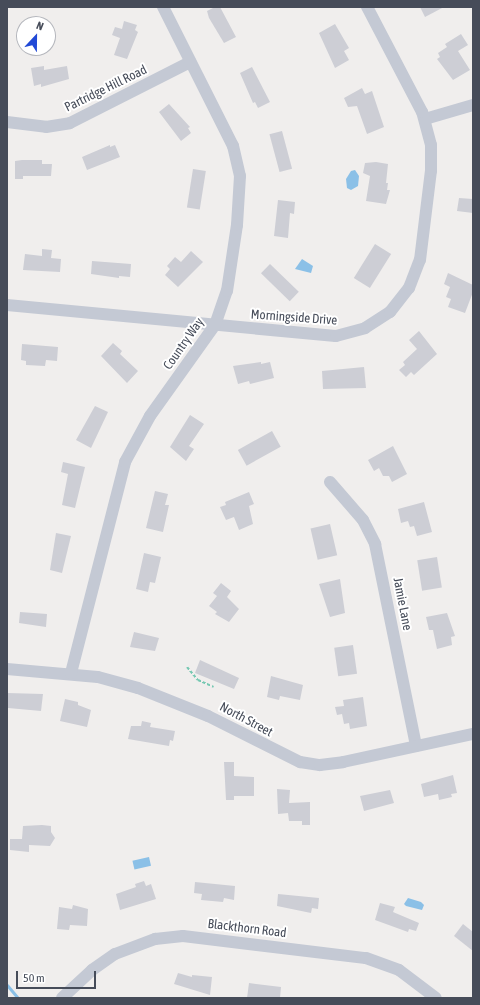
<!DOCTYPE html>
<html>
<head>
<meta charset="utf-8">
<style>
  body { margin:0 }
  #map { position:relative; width:480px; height:1005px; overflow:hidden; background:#f0eeed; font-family:"Asap Condensed",sans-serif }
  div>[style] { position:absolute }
  .water>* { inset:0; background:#8bc0e7; transform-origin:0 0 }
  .stream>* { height:3px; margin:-1.5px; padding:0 1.5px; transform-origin:1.5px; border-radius:1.5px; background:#8bc0e7 }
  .building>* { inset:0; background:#cdced5; transform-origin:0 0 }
  .path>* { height:2px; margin-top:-1px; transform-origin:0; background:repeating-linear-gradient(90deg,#76c8b2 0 3px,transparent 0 5px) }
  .minor>* { height:12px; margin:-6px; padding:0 6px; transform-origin:6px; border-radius:6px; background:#c4c9d4 }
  span { translate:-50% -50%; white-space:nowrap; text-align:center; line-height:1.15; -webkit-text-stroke:4px #fff; paint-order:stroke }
  .street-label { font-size:13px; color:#464c59 }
  .frame { position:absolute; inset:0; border:8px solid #464c59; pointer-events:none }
  .north { position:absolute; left:16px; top:16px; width:40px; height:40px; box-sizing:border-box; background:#fff; border:1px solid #b5b7bd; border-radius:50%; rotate:22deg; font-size:11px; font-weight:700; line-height:16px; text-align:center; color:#464c59 }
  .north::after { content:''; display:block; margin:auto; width:14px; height:18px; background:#2149d6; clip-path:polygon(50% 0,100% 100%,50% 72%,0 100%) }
  .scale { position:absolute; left:16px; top:971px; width:80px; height:18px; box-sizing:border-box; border:2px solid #464c59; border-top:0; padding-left:5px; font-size:12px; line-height:14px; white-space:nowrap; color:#464c59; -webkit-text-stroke:3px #fff; paint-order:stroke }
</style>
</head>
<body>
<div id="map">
  <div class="water">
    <div style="clip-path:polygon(355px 170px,359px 176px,358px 186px,351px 190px,347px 188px,346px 179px,351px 171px)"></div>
    <div style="clip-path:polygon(302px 259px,313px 266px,311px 273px,295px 269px)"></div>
    <div style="left:149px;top:857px;width:9px;height:17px;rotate:77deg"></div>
    <div style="clip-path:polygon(408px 898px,421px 902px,424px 905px,422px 910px,406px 906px,404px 904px)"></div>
  </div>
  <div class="stream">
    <div style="left:7px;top:985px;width:17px;rotate:50deg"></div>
  </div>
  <div class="building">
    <div style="clip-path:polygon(215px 7px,220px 7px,236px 37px,224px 43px,209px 18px,207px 11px)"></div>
    <div style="clip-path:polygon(420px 7px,444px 7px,425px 17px)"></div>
    <div style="clip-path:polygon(124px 21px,137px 25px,135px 30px,138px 32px,127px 59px,114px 55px,120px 38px,112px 35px,115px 27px,122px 29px)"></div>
    <div style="clip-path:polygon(335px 24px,349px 48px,344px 51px,349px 60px,335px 68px,319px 33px)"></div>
    <div style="clip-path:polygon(461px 34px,468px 45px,458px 51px,470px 70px,453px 80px,437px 59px,440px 57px,438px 53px,447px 47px,445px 44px)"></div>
    <div style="clip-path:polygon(44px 66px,44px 70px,67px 66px,69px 79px,41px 87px,41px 84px,34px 86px,31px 68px)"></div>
    <div style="clip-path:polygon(252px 67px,270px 102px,258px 108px,255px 102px,253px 103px,240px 73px)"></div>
    <div style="clip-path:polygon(362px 88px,365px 94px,372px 91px,384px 127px,367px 134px,357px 106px,348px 107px,344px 98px)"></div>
    <div style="clip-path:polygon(169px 104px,190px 127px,188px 128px,191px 133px,181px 141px,159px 112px)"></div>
    <div style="left:282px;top:131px;width:39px;height:13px;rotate:75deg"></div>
    <div style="clip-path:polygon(110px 145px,110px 147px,115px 145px,120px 157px,87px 170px,82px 157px)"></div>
    <div style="clip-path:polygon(22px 160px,42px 160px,42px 164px,52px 164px,51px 176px,23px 176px,23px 179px,15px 179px,15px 161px)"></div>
    <div style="clip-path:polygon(376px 162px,388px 164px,386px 183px,388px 183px,387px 190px,390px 190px,386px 204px,366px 201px,370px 176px,363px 173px,365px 163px)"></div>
    <div style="left:193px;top:169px;width:13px;height:39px;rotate:9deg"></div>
    <div style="clip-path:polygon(459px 198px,473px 199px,473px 213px,457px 211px)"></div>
    <div style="clip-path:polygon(278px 200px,295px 202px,294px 214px,290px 213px,288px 238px,274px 236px)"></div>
    <div style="left:375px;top:244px;width:19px;height:40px;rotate:32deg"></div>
    <div style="clip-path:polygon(42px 249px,52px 250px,51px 258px,61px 259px,60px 272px,23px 270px,25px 254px,42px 256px)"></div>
    <div style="clip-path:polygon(191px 251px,203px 262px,178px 287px,165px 275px,170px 269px,167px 266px,175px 257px,181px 262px)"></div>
    <div style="clip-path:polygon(92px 261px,131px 264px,130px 277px,119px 276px,119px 278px,91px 274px)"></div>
    <div style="left:270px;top:264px;width:40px;height:13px;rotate:44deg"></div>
    <div style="clip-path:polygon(448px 273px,473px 285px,473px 292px,465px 313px,448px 307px,451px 299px,446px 297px,450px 287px,444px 284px)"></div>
    <div style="clip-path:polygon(419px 331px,437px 354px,414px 375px,411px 372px,406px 377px,399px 370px,405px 365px,403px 362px,417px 349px,409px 340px)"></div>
    <div style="clip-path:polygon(113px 343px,122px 351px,120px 354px,138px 371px,127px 383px,101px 356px)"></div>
    <div style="clip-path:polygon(22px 344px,58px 347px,57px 361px,46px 360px,45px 366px,26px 365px,26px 361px,21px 360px)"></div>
    <div style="clip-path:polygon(261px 362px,261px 364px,270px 362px,274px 378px,250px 384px,249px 381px,238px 384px,233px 366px)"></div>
    <div style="clip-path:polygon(364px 367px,366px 388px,323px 389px,322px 371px)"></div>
    <div style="clip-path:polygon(95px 406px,108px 412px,91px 448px,76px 440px)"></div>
    <div style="clip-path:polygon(190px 415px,204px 424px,189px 446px,194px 449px,186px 461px,170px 447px)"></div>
    <div style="left:272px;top:431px;width:18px;height:39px;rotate:61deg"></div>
    <div style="clip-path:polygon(393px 446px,407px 474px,392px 482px,389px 476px,383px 476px,379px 468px,374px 471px,368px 460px)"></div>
    <div style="clip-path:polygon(63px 462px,85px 467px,75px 508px,62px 505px,68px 474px,61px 472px)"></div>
    <div style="clip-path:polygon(155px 491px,168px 494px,165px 505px,169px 505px,163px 532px,146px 528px)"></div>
    <div style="clip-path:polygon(249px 492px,254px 504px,249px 506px,253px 524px,239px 530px,234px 517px,226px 520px,220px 507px,226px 505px,225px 502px)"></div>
    <div style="clip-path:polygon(424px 502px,432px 532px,417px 536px,414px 526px,410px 527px,408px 521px,401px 523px,398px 509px)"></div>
    <div style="left:330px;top:524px;width:32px;height:20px;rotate:77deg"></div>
    <div style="clip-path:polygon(56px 533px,71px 536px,62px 573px,50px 570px)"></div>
    <div style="clip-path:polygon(144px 553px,161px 557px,155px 583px,150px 582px,148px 592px,136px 589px)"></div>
    <div style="left:437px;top:557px;width:31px;height:20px;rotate:81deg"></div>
    <div style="clip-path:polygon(340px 579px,345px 613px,330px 617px,319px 584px)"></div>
    <div style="clip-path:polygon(221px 583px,231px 591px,227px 597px,239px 609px,229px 622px,215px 614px,217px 612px,209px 606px,217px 596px,213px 593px)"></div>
    <div style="clip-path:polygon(20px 612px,47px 614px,46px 627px,19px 623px)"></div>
    <div style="clip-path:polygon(447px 613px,455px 636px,451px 637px,452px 645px,437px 649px,433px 630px,429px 630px,426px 617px)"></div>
    <div style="clip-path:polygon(134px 632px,159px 638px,155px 651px,130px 647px)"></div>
    <div style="left:353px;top:645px;width:29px;height:19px;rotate:82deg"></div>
    <div style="clip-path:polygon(200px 660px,239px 678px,234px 689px,195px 673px)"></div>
    <div style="clip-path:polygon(271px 676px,303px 685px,300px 700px,280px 696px,279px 700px,267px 697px)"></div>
    <div style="clip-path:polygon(7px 693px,43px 694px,41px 711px,8px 708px)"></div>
    <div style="clip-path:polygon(363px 697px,367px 726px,350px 729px,349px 723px,344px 724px,342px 714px,337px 715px,335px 707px,344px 706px,343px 700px)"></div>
    <div style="clip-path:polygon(65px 699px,78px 702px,78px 705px,91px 710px,87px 727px,60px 721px)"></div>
    <div style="clip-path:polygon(142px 721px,151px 723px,150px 727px,175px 731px,173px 741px,170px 740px,169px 746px,128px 739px,131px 726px,141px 726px)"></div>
    <div style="clip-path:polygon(224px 762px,234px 762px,234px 776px,254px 777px,254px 796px,234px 796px,234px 800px,226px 800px)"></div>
    <div style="clip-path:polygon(453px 775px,457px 793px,451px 794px,452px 797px,439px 800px,438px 794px,424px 797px,421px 784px)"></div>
    <div style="clip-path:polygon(277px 789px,290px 790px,289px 803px,310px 802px,310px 825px,302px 825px,302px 821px,289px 821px,288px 813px,278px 814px)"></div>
    <div style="clip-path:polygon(390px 790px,394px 803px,364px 811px,360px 796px)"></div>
    <div style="clip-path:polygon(42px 825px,51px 826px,51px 832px,55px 838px,50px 846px,29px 845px,29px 852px,10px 850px,10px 839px,22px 839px,23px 826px)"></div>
    <div style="clip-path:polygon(144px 881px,146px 886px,151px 884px,156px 899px,120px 910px,116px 894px,136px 887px,135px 884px)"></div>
    <div style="clip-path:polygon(195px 882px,235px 886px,234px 900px,224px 898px,223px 902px,201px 900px,202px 894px,194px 893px)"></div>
    <div style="clip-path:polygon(278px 894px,319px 898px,318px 909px,312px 908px,311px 913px,277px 906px)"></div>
    <div style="clip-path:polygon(380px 903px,395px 907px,393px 912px,419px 923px,416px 931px,409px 929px,408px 932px,375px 920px)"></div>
    <div style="clip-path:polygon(73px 905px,88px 909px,87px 926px,70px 925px,69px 930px,57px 929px,59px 907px,72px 909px)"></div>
    <div style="clip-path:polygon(463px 924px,473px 932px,473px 951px,454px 936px)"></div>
    <div style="clip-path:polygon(178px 973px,192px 977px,192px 975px,212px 977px,210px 995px,174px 984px)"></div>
    <div style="clip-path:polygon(249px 983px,281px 987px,280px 998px,247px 998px)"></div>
  </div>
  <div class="path">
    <div style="left:187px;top:667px;width:17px;rotate:50deg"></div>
    <div style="left:198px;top:680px;width:17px;rotate:24deg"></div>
  </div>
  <div class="minor">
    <div style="left:425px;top:119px;width:50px;rotate:-16.3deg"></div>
    <div style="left:7px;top:122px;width:39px;rotate:7deg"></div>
    <div style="left:46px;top:127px;width:24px;rotate:-9deg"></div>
    <div style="left:70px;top:123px;width:135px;rotate:-26.9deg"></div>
    <div style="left:7px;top:305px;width:330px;rotate:5.4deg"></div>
    <div style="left:336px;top:336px;width:30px;rotate:-15deg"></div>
    <div style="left:365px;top:328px;width:30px;rotate:-33deg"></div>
    <div style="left:390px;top:312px;width:31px;rotate:-52deg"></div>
    <div style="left:409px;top:288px;width:30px;rotate:-69deg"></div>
    <div style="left:420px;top:260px;width:90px;rotate:-83deg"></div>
    <div style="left:431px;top:171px;width:26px;rotate:-90deg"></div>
    <div style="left:431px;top:145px;width:34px;rotate:-105deg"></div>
    <div style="left:422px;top:112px;width:119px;rotate:-117.6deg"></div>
    <div style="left:330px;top:482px;width:50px;rotate:49deg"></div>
    <div style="left:363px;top:520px;width:27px;rotate:63deg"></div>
    <div style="left:375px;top:544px;width:206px;rotate:78.5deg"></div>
    <div style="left:7px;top:669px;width:91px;rotate:5deg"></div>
    <div style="left:98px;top:677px;width:41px;rotate:15.4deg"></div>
    <div style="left:138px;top:688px;width:75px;rotate:21.8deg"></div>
    <div style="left:208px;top:716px;width:103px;rotate:26.6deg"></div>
    <div style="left:300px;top:762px;width:20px;rotate:9deg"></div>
    <div style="left:320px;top:765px;width:23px;rotate:-7deg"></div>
    <div style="left:343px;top:762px;width:133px;rotate:-12.2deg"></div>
    <div style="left:71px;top:673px;width:218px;rotate:-75.6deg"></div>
    <div style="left:125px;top:462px;width:52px;rotate:-61.5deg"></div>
    <div style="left:150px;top:416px;width:112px;rotate:-54.5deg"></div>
    <div style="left:215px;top:325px;width:36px;rotate:-71deg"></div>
    <div style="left:227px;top:291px;width:67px;rotate:-81.4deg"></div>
    <div style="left:237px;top:225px;width:49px;rotate:-86.5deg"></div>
    <div style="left:240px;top:176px;width:31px;rotate:-103deg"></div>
    <div style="left:233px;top:146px;width:156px;rotate:-116.7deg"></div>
    <div style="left:62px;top:998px;width:41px;rotate:-43deg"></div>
    <div style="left:92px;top:970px;width:28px;rotate:-35deg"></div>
    <div style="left:115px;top:954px;width:43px;rotate:-20.6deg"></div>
    <div style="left:155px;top:939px;width:28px;rotate:-6deg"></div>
    <div style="left:183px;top:936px;width:184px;rotate:6.9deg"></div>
    <div style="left:366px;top:958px;width:35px;rotate:20deg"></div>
    <div style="left:399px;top:970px;width:46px;rotate:37.1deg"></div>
  </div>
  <div class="street-label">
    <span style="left:106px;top:89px;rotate:-26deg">Partridge Hill Road</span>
    <span style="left:294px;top:318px;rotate:4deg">Morningside Drive</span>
    <span style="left:184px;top:344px;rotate:-55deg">Country Way</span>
    <span style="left:402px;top:604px;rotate:79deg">Jamie Lane</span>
    <span style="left:246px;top:720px;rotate:28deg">North Street</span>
    <span style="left:247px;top:929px;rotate:7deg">Blackthorn Road</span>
  </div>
  <div class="frame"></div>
  <div class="north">N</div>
  <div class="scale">50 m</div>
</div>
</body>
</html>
